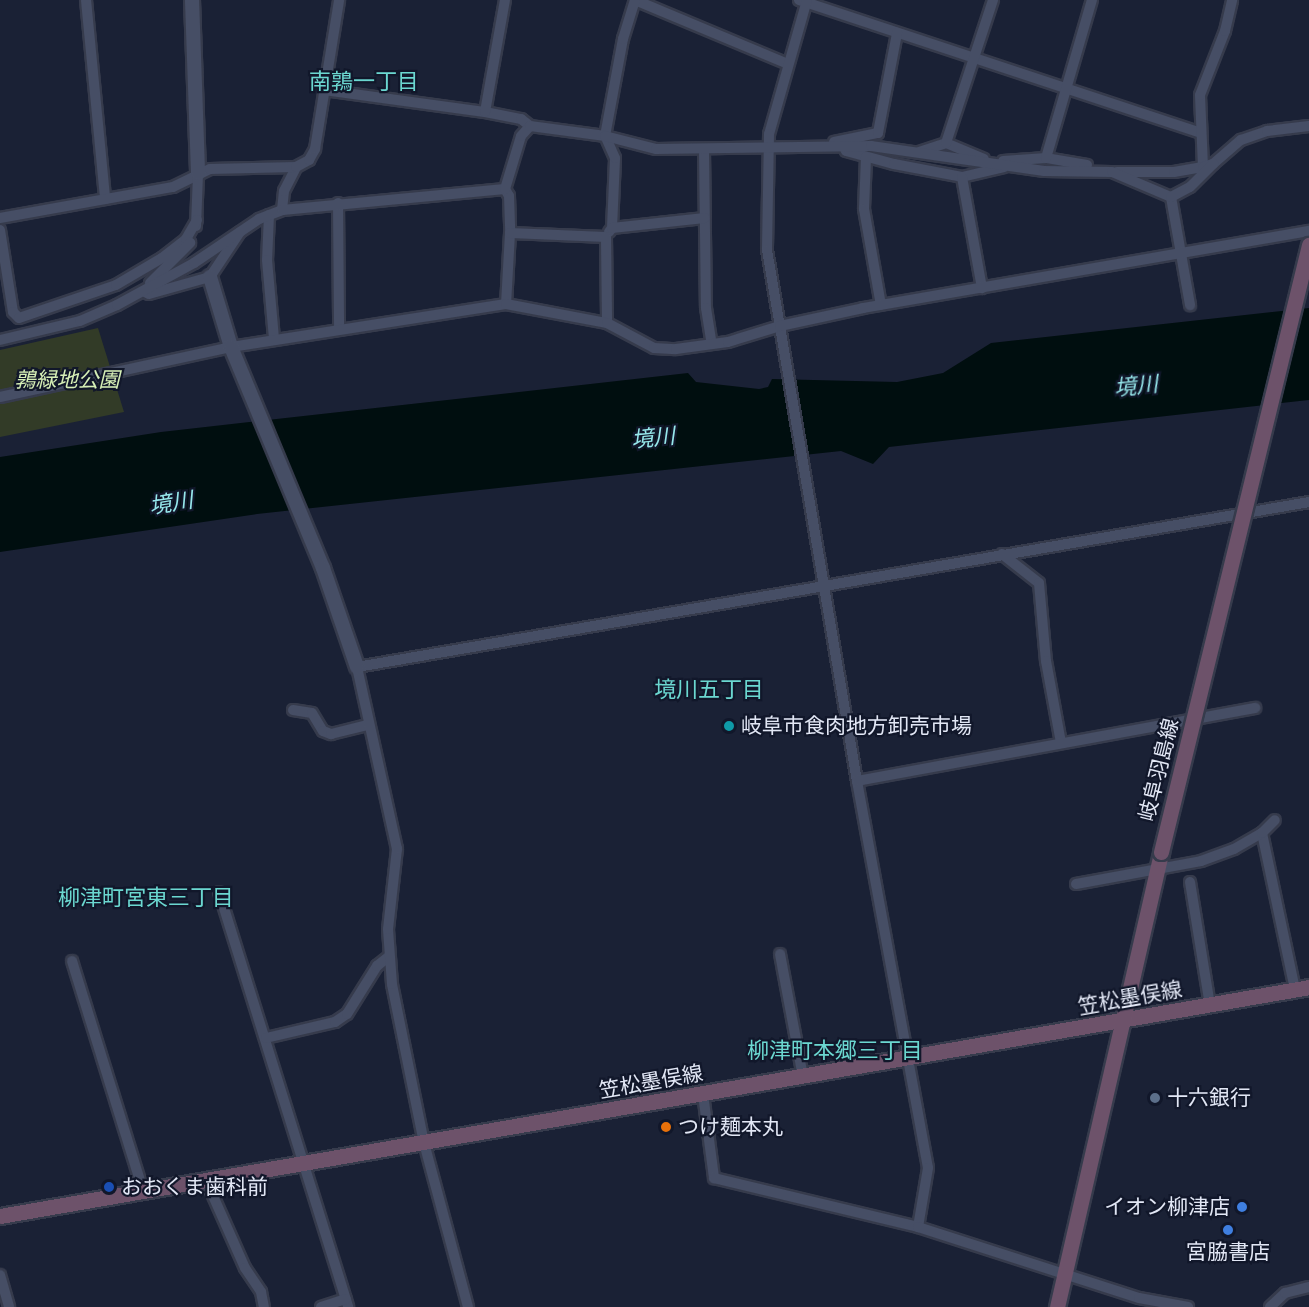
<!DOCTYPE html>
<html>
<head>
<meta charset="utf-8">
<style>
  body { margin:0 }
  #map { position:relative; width:1309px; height:1307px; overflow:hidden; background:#1a2135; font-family:"Libre Baskerville","Noto Sans JP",serif }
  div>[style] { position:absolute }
  .green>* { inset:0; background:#323b27 }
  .water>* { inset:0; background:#000e0f }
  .roads { filter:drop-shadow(2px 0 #363b4c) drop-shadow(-2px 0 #363b4c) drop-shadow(0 2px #363b4c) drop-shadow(0 -2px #363b4c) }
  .minor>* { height:10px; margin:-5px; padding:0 5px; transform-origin:5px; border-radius:5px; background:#464e65 }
  .tertiary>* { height:14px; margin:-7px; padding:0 7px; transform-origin:7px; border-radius:7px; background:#464e65 }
  .secondary>* { height:15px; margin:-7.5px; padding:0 7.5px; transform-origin:7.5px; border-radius:7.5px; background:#6d526a }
  .bridges { filter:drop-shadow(2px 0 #363b4c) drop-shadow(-2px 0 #363b4c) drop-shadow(0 2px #363b4c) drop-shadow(0 -2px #363b4c) }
  .secondary-bridge>* { height:15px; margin:-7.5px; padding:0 7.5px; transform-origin:7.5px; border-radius:7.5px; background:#6d526a }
  .dots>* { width:16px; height:16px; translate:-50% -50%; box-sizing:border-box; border:3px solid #11172a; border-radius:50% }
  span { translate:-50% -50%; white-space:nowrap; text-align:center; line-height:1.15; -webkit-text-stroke:4.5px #11172a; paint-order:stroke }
  .park-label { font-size:21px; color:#d6efb6; font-style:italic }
  .poi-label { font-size:21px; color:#e2e7f5 }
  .left { translate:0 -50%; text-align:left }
  .right { translate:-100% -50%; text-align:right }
  .street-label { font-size:21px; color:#e2e7f5 }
  .neighbourhood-label { font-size:22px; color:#6bd7d0 }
  .water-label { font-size:22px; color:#96e7eb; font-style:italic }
</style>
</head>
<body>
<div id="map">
  <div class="green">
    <div style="clip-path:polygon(98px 328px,124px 412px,0 437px,0 350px)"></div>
  </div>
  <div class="water">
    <div style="clip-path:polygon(1309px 308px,1309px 400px,889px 447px,873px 464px,841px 451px,257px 514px,0 552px,0 457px,161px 432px,688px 373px,696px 382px,759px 389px,768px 387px,772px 379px,897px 382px,943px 373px,991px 343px)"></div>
  </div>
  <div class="roads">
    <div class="minor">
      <div style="left:86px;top:0;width:200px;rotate:84.5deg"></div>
      <div style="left:635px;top:0;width:166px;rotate:22.7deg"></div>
      <div style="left:799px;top:0;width:422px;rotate:18.3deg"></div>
      <div style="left:807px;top:0;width:139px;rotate:105.8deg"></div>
      <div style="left:769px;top:134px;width:116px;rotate:91deg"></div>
      <div style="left:767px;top:250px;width:539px;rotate:80.38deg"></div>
      <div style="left:857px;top:781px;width:393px;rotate:79.6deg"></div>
      <div style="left:928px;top:1168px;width:60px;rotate:99.6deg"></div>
      <div style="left:324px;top:90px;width:162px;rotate:7.8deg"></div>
      <div style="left:485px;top:112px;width:37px;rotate:11deg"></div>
      <div style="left:521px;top:119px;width:11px;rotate:38deg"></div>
      <div style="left:485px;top:112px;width:114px;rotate:-79.9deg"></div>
      <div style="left:834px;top:142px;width:45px;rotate:-11.6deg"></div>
      <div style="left:878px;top:133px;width:102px;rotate:-79.2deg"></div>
      <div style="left:946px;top:143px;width:41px;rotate:22.8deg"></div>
      <div style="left:844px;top:147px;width:4px;rotate:63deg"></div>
      <div style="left:846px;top:151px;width:50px;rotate:15.2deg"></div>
      <div style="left:894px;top:164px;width:69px;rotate:10.8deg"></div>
      <div style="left:962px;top:177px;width:43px;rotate:-13.4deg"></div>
      <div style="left:704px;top:150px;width:158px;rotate:89.3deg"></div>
      <div style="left:706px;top:308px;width:36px;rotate:81deg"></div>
      <div style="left:919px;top:152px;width:28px;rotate:-18deg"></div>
      <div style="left:946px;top:143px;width:151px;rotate:-71.8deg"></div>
      <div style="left:866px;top:157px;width:52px;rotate:92.2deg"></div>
      <div style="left:864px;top:209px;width:97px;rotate:80deg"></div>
      <div style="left:1003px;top:161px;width:43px;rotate:-4deg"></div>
      <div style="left:1087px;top:165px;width:42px;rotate:-170.3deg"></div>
      <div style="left:1046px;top:158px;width:165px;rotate:-73.8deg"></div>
      <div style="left:1203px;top:167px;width:72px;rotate:-92.4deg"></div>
      <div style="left:1200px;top:95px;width:69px;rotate:-68.7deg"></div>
      <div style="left:1225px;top:31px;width:32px;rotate:-77deg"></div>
      <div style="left:1117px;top:172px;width:57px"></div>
      <div style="left:1174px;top:172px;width:29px;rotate:-10deg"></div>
      <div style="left:1203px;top:167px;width:10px;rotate:-17deg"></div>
      <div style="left:1213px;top:164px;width:37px;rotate:-41deg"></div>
      <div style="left:1241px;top:140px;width:28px;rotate:-19deg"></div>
      <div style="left:1267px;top:131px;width:42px;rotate:-6.8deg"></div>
      <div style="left:962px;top:177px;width:113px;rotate:79.8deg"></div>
      <div style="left:505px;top:189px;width:8px;rotate:60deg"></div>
      <div style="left:509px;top:196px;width:37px;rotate:88deg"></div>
      <div style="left:510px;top:233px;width:71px;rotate:93.2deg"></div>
      <div style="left:1171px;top:197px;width:110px;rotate:80deg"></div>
      <div style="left:338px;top:203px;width:125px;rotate:89.5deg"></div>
      <div style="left:282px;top:210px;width:19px;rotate:-84deg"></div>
      <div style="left:284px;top:191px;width:27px;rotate:-63deg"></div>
      <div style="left:269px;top:215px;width:45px;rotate:92.5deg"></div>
      <div style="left:267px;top:260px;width:79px;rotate:84.9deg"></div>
      <div style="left:0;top:218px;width:176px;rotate:-10.2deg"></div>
      <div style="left:173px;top:187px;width:41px;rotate:-25.9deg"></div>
      <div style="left:210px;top:169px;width:86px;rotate:-1.3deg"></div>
      <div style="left:296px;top:167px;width:15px;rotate:-28deg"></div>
      <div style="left:309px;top:160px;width:13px;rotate:-61deg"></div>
      <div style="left:315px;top:149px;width:151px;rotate:-80.8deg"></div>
      <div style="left:196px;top:226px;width:53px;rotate:-87.8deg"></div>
      <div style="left:612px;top:228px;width:70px;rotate:-87.5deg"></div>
      <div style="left:615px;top:158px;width:24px;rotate:-114deg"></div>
      <div style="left:605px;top:136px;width:99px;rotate:-79.5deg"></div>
      <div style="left:623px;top:39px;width:41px;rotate:-72.9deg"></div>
      <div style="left:0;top:230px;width:83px;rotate:81deg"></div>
      <div style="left:13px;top:312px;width:8px;rotate:45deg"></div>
      <div style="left:19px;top:318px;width:102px;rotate:-18.8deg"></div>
      <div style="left:116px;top:285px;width:53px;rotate:-30.4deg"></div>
      <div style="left:162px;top:258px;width:31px;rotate:-38deg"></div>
      <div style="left:186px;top:239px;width:22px;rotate:-60deg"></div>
      <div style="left:609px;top:232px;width:5px;rotate:-53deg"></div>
      <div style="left:612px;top:228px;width:93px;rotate:-6.2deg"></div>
      <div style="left:510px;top:233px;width:96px;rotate:2.4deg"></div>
      <div style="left:606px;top:237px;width:86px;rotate:89.3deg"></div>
      <div style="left:150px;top:283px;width:57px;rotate:-45deg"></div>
      <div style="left:145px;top:292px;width:4px;rotate:27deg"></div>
      <div style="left:149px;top:294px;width:63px;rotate:-15.6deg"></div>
      <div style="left:210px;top:277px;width:54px;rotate:-56.3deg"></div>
      <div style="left:0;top:340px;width:82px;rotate:-13.4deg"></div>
      <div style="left:80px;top:321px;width:40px;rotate:-23.4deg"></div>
      <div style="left:117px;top:305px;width:88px;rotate:-28.6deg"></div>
      <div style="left:194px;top:263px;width:78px;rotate:-34.1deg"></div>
      <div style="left:259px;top:219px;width:25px;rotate:-21deg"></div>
      <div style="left:282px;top:210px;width:224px;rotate:-5.4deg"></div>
      <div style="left:505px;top:189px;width:55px;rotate:-73.2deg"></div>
      <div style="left:521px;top:136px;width:13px;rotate:-48deg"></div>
      <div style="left:530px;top:126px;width:76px;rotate:7.6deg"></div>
      <div style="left:605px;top:136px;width:53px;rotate:14.3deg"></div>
      <div style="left:656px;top:149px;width:215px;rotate:-0.8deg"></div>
      <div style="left:871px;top:146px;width:175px;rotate:8.2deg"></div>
      <div style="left:1044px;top:171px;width:68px;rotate:0.8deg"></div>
      <div style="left:1112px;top:172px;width:64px;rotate:23deg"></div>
      <div style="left:1171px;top:197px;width:21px;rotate:-28deg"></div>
      <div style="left:1190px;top:187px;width:33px;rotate:-45deg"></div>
      <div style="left:0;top:397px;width:236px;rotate:-12.2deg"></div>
      <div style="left:231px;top:347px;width:278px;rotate:-8.9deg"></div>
      <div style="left:506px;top:304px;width:103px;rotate:10.7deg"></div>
      <div style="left:607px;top:323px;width:53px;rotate:28deg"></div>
      <div style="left:654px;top:348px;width:22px;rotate:3deg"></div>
      <div style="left:676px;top:349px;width:52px;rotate:-7.7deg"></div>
      <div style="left:728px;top:342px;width:54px;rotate:-17.1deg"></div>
      <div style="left:780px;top:326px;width:85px;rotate:-12.2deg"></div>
      <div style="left:863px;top:308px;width:453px;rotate:-9.8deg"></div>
      <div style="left:1002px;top:554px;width:47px;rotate:38.1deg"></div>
      <div style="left:1039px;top:583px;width:78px;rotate:84.9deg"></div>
      <div style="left:1046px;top:661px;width:83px;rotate:79.6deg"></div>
      <div style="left:293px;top:710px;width:19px;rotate:9deg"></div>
      <div style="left:312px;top:713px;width:21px;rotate:59deg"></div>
      <div style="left:323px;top:731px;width:9px;rotate:21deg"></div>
      <div style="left:331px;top:734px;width:37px;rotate:-14deg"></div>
      <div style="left:857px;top:781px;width:405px;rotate:-10.4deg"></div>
      <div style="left:1262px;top:833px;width:159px;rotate:78.1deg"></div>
      <div style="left:1190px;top:882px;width:125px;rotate:80.8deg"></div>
      <div style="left:1076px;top:884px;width:127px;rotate:-10.4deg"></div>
      <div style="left:1201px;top:861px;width:35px;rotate:-20deg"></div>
      <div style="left:1234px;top:849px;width:32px;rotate:-30deg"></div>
      <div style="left:1262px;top:833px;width:18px;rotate:-45deg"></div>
      <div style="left:219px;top:892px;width:435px;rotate:72.7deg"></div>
      <div style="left:780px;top:954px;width:125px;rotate:79.4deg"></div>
      <div style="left:72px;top:961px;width:240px;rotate:72.8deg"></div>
      <div style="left:266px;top:1038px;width:71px;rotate:-13.1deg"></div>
      <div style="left:335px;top:1022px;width:14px;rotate:-34deg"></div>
      <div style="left:347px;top:1014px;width:57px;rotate:-58deg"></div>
      <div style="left:377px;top:966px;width:13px;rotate:-39deg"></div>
      <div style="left:703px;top:1094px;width:85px;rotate:82.5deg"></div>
      <div style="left:714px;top:1178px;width:210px;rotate:13.5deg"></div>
      <div style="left:918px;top:1227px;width:232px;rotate:17.8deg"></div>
      <div style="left:1139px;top:1298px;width:50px;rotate:10.4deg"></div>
      <div style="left:206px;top:1180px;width:96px;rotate:66.1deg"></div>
      <div style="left:245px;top:1268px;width:29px;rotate:56deg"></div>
      <div style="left:261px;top:1292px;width:15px;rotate:79deg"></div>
      <div style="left:0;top:1275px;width:33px;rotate:74deg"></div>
      <div style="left:321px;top:1307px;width:26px;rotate:-18deg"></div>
      <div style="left:468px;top:1307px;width:170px;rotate:-105deg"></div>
      <div style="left:424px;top:1143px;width:162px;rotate:-101.4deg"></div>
      <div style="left:392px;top:984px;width:55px;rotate:-94.2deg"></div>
      <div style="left:388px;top:929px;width:81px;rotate:-83.6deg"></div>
      <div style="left:397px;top:849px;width:186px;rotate:-102.4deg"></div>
      <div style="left:357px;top:667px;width:966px;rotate:-9.83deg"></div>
      <div style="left:1270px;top:1307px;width:21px;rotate:-43deg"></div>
      <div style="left:1285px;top:1293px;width:25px;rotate:-14deg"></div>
    </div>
    <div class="tertiary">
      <div style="left:192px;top:0;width:173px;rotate:88deg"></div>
      <div style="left:210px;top:277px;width:73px;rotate:73.3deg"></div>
      <div style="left:231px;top:347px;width:239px;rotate:67.4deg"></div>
      <div style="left:323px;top:568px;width:105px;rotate:71deg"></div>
    </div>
    <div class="secondary">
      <div style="left:0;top:1216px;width:1329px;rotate:-9.92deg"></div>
      <div style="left:1057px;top:1307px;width:467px;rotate:-77.1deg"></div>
    </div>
  </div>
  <div class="bridges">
    <div class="secondary-bridge">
      <div style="left:1161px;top:852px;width:625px;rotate:-76.3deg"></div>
    </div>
  </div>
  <div class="dots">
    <div style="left:729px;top:726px;background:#0f9aa8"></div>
    <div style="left:1155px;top:1098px;background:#5c6f8a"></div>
    <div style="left:666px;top:1127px;background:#e8710a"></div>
    <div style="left:109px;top:1187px;background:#1a4fb4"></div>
    <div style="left:1242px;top:1207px;background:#3f7fe0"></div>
    <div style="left:1228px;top:1230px;background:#3f7fe0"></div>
  </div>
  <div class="park-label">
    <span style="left:67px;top:380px">鶉緑地公園</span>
  </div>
  <div class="poi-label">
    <span class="left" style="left:741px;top:726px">岐阜市食肉地方卸売市場</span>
    <span class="left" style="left:1167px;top:1098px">十六銀行</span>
    <span class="left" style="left:678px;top:1127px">つけ麺本丸</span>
    <span class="left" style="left:121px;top:1187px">おおくま歯科前</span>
    <span class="right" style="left:1230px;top:1207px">イオン柳津店</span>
    <span style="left:1228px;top:1252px">宮脇書店</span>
  </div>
  <div class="street-label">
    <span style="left:1159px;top:770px;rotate:-76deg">岐阜羽島線</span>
    <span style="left:1130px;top:998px;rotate:-10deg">笠松墨俣線</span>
    <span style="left:651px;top:1082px;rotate:-10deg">笠松墨俣線</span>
  </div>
  <div class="neighbourhood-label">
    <span style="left:364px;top:82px">南鶉一丁目</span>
    <span style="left:709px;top:690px">境川五丁目</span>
    <span style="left:146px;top:898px">柳津町宮東三丁目</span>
    <span style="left:835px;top:1051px">柳津町本郷三丁目</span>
  </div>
  <div class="water-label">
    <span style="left:1136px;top:386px;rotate:-6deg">境川</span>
    <span style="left:653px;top:438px;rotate:-6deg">境川</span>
    <span style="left:171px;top:503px;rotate:-9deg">境川</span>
  </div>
</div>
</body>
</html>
